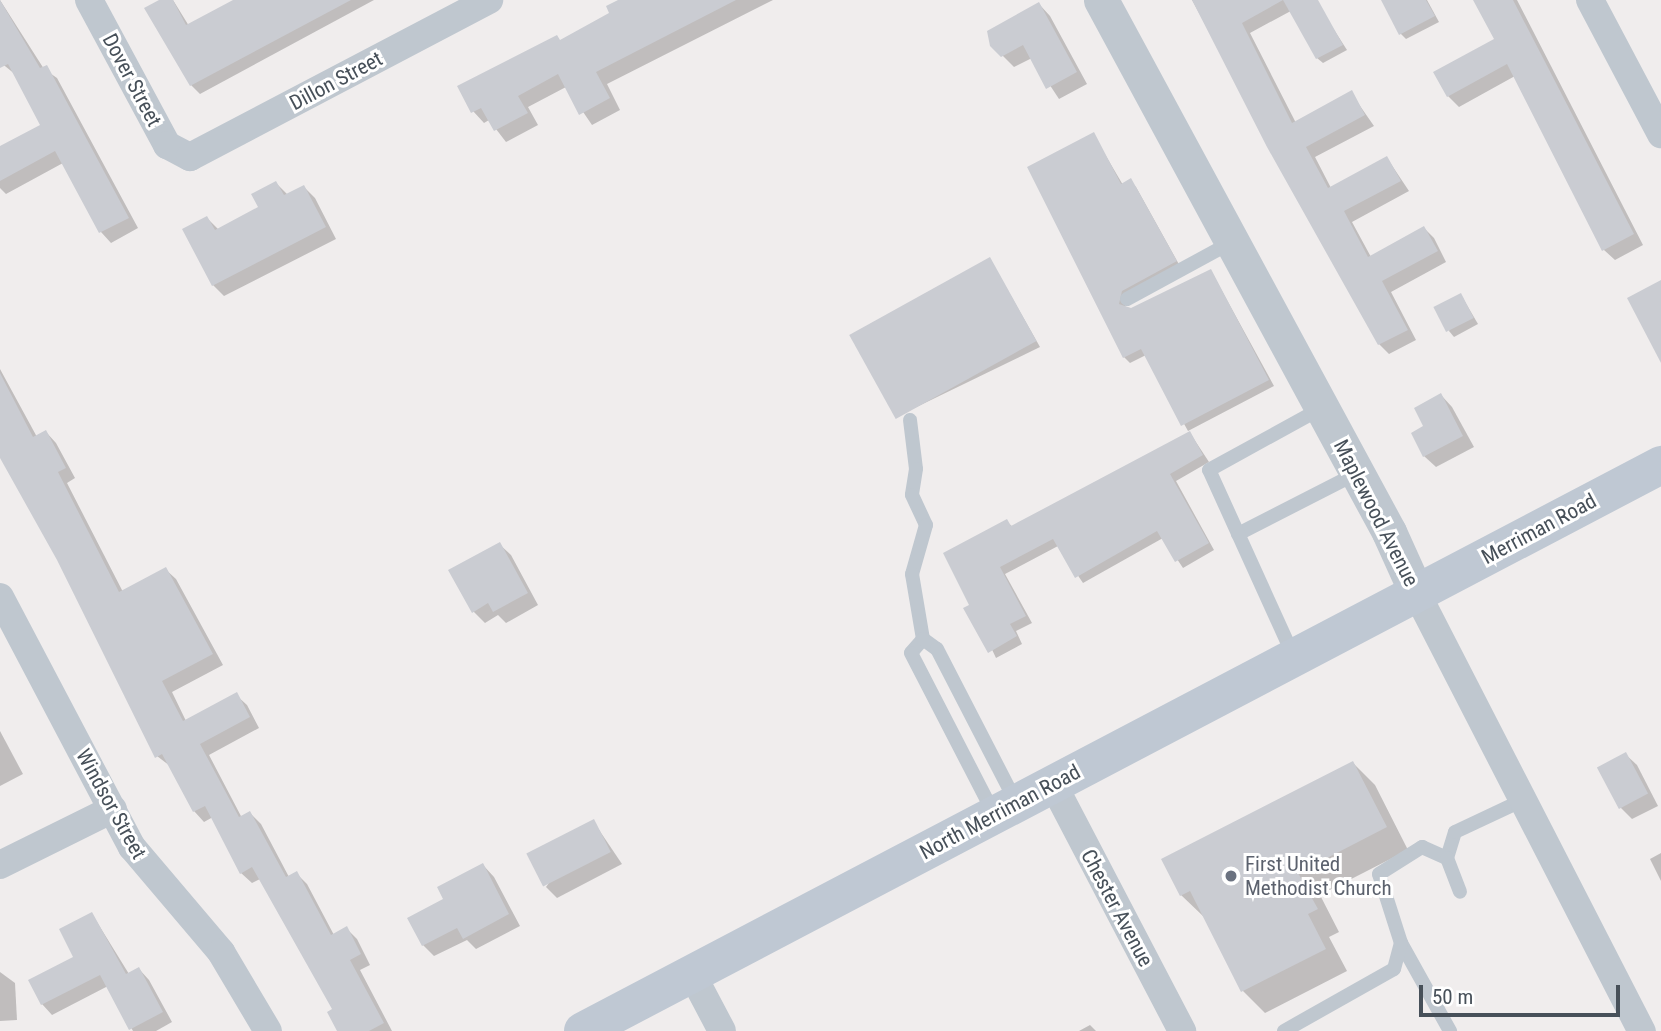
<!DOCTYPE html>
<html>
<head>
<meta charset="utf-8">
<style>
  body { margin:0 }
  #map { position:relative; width:1661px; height:1031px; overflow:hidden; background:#f0eded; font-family:"Roboto Condensed",sans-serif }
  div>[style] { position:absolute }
  .shadow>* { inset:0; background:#0003 }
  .building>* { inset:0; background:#caccd2; transform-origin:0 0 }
  .service>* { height:14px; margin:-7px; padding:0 7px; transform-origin:7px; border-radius:7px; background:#bfc7cf }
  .minor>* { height:28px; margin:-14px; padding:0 14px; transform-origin:14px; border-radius:14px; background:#bfc7cf }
  .tertiary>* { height:35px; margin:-17.5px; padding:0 17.5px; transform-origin:17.5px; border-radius:17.5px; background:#bfc7cf }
  .secondary>* { height:38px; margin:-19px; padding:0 19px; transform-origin:19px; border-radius:19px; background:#bfc8d3 }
  .dots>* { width:19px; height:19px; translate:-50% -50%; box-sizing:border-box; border:4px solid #fff; border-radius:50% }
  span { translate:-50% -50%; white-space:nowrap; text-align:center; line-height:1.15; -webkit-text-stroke:6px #fff; paint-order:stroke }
  .street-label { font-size:21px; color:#475059 }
  .worship-label { font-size:21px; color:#5b616d }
  .left { translate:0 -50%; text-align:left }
  .scale { position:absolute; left:1419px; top:985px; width:201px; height:32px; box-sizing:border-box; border:4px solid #475059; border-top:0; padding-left:9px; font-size:21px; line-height:24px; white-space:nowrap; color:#475059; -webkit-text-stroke:5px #fff; paint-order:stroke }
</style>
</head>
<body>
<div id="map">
  <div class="shadow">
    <div style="clip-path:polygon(0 0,44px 69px,57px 78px,138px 228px,111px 243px,101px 232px,63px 163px,6px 194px,0 188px,0 148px,42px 126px,16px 75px,0 62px)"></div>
    <div style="clip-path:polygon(163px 0,173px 0,189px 26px,236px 0,374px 0,200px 94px,191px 85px)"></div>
    <div style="clip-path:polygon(623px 0,773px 0,607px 84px,620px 110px,592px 125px,566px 87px,528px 107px,538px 125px,506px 142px,489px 120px,484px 123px,473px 111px,561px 41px,612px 14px)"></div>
    <div style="clip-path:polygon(1192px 0,1296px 0,1300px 6px,1250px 33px,1296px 123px,1351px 93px,1374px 126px,1315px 157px,1331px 188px,1387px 158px,1409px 191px,1352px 222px,1371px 257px,1424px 228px,1434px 238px,1446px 262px,1391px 292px,1416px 340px,1389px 354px,1379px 344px)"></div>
    <div style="clip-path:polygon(1398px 0,1427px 0,1439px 22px,1406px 39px,1401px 34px)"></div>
    <div style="clip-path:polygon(1475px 0,1517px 0,1643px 245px,1615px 260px,1604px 250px,1515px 76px,1459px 107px,1448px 96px,1496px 39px)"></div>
    <div style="clip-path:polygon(1039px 4px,1050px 16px,1087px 84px,1059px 99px,1032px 58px,1014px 67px,992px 45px)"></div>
    <div style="clip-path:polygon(1329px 22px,1347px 50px,1323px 63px,1317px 58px)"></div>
    <div style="clip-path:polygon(1093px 134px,1123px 185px,1130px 181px,1136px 187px,1181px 268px,1127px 297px,1125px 308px,1131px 310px,1211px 271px,1274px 386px,1188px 431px,1146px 355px,1130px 363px,1124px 357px)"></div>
    <div style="clip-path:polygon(276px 183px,288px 195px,304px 187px,315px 198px,336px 239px,224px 296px,213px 285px,207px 218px,219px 230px,260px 208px)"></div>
    <div style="clip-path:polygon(990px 259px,1040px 347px,898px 416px,893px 411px)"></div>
    <div style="clip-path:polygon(1461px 295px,1478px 324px,1454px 337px,1449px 331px)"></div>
    <div style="clip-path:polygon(0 369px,37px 437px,46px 432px,56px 443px,75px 478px,67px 483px,123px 592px,165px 569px,176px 579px,223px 665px,172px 692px,186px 721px,236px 695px,247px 705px,259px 728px,209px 755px,242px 818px,250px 813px,261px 824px,289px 877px,296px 873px,307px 884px,334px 935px,346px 928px,357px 939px,370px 965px,360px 970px,392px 1031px,339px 1031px,335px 1010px,260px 879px,252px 883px,241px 873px,213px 817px,204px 822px,194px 811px,170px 766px,157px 756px,27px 498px,0 455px)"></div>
    <div style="clip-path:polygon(1441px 395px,1452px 407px,1474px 447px,1436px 467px,1424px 456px,1426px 427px)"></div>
    <div style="clip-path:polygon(1190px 433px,1209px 462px,1176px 481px,1214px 550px,1183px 568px,1163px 538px,1083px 583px,1058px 546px,1005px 574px,1032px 623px,1016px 631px,1022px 644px,996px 658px,971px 605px,1007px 522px,1013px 527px)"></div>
    <div style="clip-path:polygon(499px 544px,511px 555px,538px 605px,506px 623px,498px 615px,485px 623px,473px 611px)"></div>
    <div style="clip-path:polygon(0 731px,23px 774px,0 786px)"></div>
    <div style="clip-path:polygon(1625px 754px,1637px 765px,1658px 806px,1632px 819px,1621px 808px)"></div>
    <div style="clip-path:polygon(1353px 763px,1375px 785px,1408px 850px,1320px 895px,1339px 932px,1329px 937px,1347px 971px,1265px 1013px,1243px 991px,1204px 917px,1181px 895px)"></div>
    <div style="clip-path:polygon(593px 821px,622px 864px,557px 898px,546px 887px)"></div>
    <div style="clip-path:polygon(1661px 853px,1661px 881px,1650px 859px)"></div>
    <div style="clip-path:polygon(483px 865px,494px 877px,520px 926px,476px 949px,467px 940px,434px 956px,423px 945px,446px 900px)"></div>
    <div style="clip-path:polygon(92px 914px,129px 974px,139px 969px,149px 980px,172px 1022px,156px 1031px,133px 1031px,108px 986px,52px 1015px,42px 1004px,76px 957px)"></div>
    <div style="clip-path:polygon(0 972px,15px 983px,17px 1020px,0 1021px)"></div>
    <div style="clip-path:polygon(1090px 1025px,1096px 1031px,1079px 1031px)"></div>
  </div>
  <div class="building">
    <div style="clip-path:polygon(0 0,40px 68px,47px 65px,129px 218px,99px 233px,55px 151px,0 181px,0 146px,40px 125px,8px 64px,0 68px)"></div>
    <div style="clip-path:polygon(159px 0,173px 0,186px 25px,233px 0,351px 0,190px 86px,144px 8px)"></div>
    <div style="clip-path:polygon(618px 0,736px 0,596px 72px,610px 98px,579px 115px,558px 74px,518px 96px,528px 113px,494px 131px,481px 108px,471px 113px,457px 86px,557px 35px,560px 40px,609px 13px,606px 6px)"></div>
    <div style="clip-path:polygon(1192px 0,1283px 0,1242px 23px,1292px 123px,1352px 90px,1365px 115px,1306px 147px,1328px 188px,1387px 156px,1401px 181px,1344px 211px,1368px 257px,1424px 226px,1438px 251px,1382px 281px,1408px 330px,1378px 345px,1267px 147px)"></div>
    <div style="clip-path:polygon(1283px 0,1318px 0,1343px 45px,1316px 59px)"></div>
    <div style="clip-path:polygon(1381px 0,1426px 0,1435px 16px,1399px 35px)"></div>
    <div style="clip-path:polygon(1473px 0,1513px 0,1634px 234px,1602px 251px,1507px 64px,1447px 97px,1433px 72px,1494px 39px)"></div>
    <div style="clip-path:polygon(1039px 2px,1077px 72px,1046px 89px,1023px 45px,1001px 57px,990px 46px,987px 31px)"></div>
    <div style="clip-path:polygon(1094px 132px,1121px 184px,1131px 178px,1177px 261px,1122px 291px,1119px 304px,1131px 308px,1211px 269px,1269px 380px,1181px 426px,1141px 349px,1123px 358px,1027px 167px)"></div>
    <div style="clip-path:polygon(276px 181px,284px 195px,304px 185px,326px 227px,212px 286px,182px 229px,207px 216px,215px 230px,258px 207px,251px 194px)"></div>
    <div style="left:990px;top:257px;width:96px;height:161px;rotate:61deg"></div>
    <div style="clip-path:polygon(1661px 280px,1661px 363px,1627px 298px)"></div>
    <div style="left:1461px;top:293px;width:28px;height:31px;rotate:63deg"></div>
    <div style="clip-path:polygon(0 373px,33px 437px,46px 430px,66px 468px,58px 472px,119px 592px,166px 567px,213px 654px,162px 681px,183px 721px,237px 692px,250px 717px,200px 744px,239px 817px,250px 811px,286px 877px,297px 871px,331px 935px,347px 926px,361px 954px,350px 960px,384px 1023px,369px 1031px,337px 1031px,327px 1012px,332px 1009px,252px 867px,240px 874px,205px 806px,193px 812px,162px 754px,155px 758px,57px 560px,0 458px)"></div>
    <div style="clip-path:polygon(1441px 393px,1463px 436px,1423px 457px,1411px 433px,1423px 426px,1414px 408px)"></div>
    <div style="clip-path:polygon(1190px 431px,1203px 455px,1170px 474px,1209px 543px,1175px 562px,1157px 531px,1075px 578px,1053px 539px,1000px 567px,1026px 616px,1010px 624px,1017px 636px,988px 653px,963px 608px,969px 605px,943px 553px,1007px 519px,1011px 526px)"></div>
    <div style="clip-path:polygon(500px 542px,528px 593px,493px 612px,488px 603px,472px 613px,448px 570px)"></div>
    <div style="left:1626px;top:752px;width:47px;height:33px;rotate:62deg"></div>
    <div style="clip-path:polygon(1353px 761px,1387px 827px,1298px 873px,1318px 909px,1308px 914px,1326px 949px,1241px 992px,1190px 891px,1180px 896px,1161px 859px)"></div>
    <div style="left:594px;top:819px;width:37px;height:76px;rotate:63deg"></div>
    <div style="clip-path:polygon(483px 863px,509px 914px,463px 939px,457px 928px,422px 946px,407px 918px,443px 899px,437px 887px)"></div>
    <div style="clip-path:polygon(92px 912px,126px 974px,139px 967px,163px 1012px,129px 1030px,100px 975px,41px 1005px,28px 980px,73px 957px,59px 929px)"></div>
  </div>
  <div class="service">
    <div style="left:1127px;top:299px;width:119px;rotate:-28.5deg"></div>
    <div style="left:910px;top:420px;width:49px;rotate:83deg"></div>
    <div style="left:916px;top:469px;width:26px;rotate:99deg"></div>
    <div style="left:912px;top:495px;width:33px;rotate:65deg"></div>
    <div style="left:926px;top:525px;width:51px;rotate:105.9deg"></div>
    <div style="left:912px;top:574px;width:66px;rotate:80.4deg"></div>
    <div style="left:923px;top:639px;width:18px;rotate:131deg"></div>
    <div style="left:911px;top:653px;width:181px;rotate:62.7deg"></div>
    <div style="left:1238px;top:534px;width:134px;rotate:-27.1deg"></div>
    <div style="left:923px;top:639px;width:17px;rotate:36deg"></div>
    <div style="left:937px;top:649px;width:172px;rotate:62.7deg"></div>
    <div style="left:1294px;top:657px;width:205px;rotate:-114.4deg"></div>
    <div style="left:1209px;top:470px;width:129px;rotate:-28.8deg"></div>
    <div style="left:1447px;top:858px;width:27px;rotate:-73deg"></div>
    <div style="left:1455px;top:832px;width:75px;rotate:-25.2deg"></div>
    <div style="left:1401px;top:943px;width:101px;rotate:60.9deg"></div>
    <div style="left:1284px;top:1031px;width:126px;rotate:-29.4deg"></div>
    <div style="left:1394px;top:969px;width:27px;rotate:-75deg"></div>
    <div style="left:1401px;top:943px;width:72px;rotate:-107.7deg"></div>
    <div style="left:1379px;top:874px;width:51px;rotate:-32.1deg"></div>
    <div style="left:1422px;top:847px;width:27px;rotate:24deg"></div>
    <div style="left:1447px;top:858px;width:36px;rotate:69deg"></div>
  </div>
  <div class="minor">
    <div style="left:89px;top:0;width:165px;rotate:61.7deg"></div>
    <div style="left:167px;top:145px;width:26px;rotate:28deg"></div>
    <div style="left:190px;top:157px;width:338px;rotate:-27.7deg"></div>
    <div style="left:1590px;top:0;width:152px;rotate:62.1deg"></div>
    <div style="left:1417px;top:594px;width:492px;rotate:62.8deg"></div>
    <div style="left:0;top:597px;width:283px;rotate:62.2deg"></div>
    <div style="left:132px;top:847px;width:138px;rotate:49.7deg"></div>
    <div style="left:221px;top:952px;width:92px;rotate:59.3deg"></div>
    <div style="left:1053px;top:784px;width:279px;rotate:62.4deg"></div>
    <div style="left:0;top:865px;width:126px;rotate:-26.4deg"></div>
    <div style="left:692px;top:974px;width:64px;rotate:62.2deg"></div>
  </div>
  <div class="tertiary">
    <div style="left:1101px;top:0;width:605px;rotate:61.57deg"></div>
    <div style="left:1389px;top:532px;width:68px;rotate:65.7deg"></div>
  </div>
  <div class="secondary">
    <div style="left:583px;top:1031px;width:1218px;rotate:-27.7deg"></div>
  </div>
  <div class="dots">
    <div style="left:1231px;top:876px;background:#6b7280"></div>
  </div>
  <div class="street-label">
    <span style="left:132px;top:80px;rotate:62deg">Dover Street</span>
    <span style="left:336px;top:81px;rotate:-28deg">Dillon Street</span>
    <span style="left:1376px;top:513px;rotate:63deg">Maplewood Avenue</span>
    <span style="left:1539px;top:529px;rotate:-28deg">Merriman Road</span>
    <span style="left:111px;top:804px;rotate:61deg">Windsor Street</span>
    <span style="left:1000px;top:812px;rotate:-28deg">North Merriman Road</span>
    <span style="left:1117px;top:908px;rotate:62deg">Chester Avenue</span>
  </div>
  <div class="worship-label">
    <span class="left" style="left:1245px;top:876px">First United<br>Methodist Church</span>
  </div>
  <div class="scale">50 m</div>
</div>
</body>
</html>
